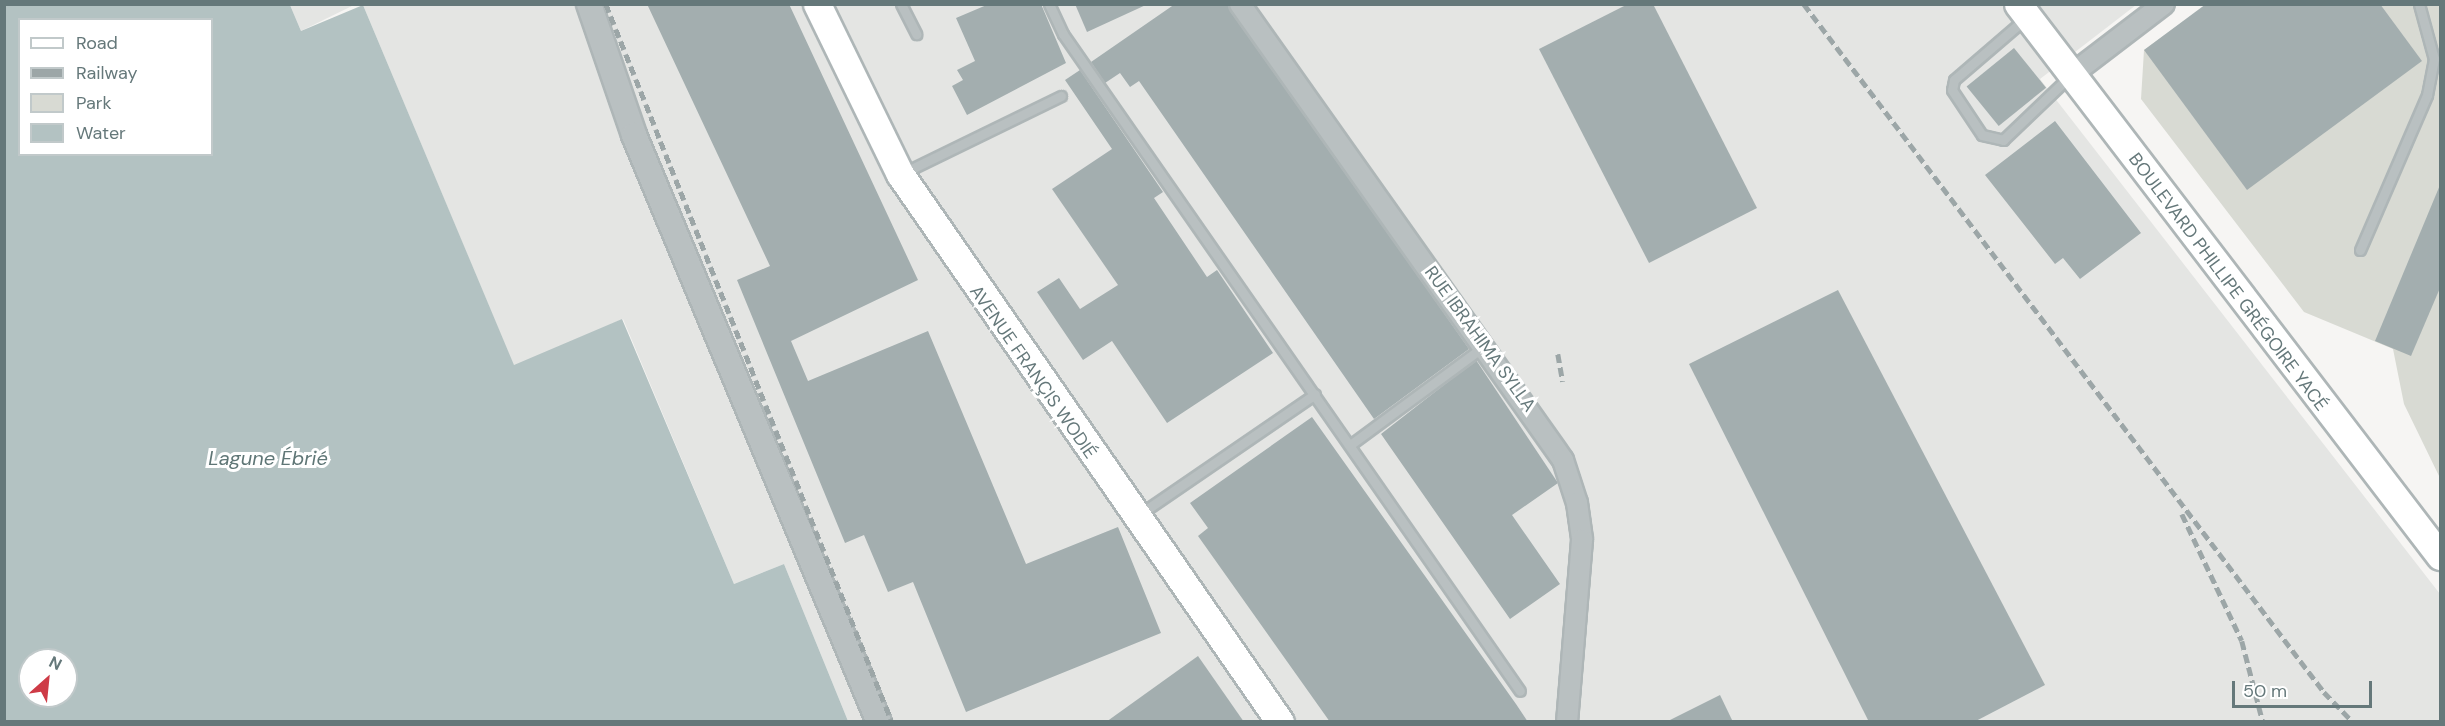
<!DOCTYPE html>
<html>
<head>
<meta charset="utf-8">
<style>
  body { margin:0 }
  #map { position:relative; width:2445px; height:726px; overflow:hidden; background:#f6f5f3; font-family:"DM Sans",sans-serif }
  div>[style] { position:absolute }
  .built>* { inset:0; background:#e4e5e3 }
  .green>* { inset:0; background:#d8dad3 }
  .water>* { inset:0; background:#b3c2c2 }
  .building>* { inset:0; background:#a3aeaf; transform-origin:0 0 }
  .roads { filter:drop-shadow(2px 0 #aeb6b7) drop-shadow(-2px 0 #aeb6b7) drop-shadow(0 2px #aeb6b7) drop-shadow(0 -2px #aeb6b7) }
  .service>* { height:9px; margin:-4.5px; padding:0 4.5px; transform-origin:4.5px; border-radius:4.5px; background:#b9c0c1 }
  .minor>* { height:20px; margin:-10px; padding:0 10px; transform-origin:10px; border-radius:10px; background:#b9c0c1 }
  .tertiary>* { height:24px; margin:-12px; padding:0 12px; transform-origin:12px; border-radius:12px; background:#b9c0c1 }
  .secondary>* { height:27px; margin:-13.5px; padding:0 13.5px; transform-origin:13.5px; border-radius:13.5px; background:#fff }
  .rail>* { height:4.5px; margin-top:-2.25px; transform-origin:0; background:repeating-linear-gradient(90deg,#9ca6a7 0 9px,transparent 0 13.5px) }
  span { translate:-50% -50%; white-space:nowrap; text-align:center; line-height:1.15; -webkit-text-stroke:6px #fff; paint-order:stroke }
  .street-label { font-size:18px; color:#65787a }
  .water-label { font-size:20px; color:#5f7676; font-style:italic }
  .frame { position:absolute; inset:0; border:6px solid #65787a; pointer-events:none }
  .legend { position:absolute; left:18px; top:18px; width:195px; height:138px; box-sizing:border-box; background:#fff; border:2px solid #c1c9ca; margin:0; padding:8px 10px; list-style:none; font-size:18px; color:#65787a }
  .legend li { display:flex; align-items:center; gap:12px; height:30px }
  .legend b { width:30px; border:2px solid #c1c9ca }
  .north { position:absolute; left:18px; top:648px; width:60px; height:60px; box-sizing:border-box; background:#fff; border:2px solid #c1c9ca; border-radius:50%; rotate:27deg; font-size:16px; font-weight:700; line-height:24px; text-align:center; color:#65787a }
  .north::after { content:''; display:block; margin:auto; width:21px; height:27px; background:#ce3b46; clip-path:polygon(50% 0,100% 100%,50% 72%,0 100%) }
  .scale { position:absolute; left:2232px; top:681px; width:140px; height:27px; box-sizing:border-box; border:3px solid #65787a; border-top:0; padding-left:8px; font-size:18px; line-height:21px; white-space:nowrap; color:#65787a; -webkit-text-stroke:4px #fff; paint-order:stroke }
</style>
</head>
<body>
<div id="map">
  <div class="built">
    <div style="clip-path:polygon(290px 5px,354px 5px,301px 31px)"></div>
    <div style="clip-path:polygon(363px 5px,2136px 5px,2040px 79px,2440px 594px,2440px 721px,848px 721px,784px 564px,734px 584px,623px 319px,514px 366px)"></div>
  </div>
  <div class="green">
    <div style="clip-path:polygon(2206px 5px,2440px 5px,2440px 478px,2404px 404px,2393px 349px,2304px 312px,2141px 99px,2144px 50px)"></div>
  </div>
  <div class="water">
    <div style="clip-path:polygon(evenodd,4px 5px,290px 5px,301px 31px,363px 5px,514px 365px,622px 319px,734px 584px,784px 564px,848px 721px,5px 721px,4px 5px,20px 20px,212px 20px,212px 154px,20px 154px,20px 20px,4px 5px,30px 660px,66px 660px,66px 696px,30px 696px,30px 660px)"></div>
  </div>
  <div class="building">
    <div style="clip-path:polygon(647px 4px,789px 4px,918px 280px,791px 341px,808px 381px,928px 331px,1026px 564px,1118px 527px,1161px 633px,966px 712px,913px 582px,888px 592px,864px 535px,845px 543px,737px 280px,770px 266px)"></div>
    <div style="clip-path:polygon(989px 4px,1041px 4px,1066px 63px,967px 115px,952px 86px,963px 80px,957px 70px,975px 61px,956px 18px)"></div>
    <div style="clip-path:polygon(1075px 4px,1148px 4px,1087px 32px)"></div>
    <div style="clip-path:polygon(1175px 4px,1228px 4px,1469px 349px,1374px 419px,1139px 81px,1130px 87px,1120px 73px,1105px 83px,1091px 62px)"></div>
    <div style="clip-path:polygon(1628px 4px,1653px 4px,1757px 208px,1649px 263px,1539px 49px)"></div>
    <div style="clip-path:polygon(2206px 4px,2380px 4px,2422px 61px,2247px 190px,2144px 50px)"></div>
    <div style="left:2014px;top:48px;width:51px;height:61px;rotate:51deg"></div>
    <div style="clip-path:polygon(1080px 70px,1163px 192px,1154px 198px,1207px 277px,1217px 270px,1273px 353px,1167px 423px,1112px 341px,1083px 360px,1037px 292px,1059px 278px,1080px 309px,1118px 285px,1052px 189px,1112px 149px,1065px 80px)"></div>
    <div style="clip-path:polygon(2055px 121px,2141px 233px,2080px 279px,2063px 258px,2055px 264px,1985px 175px)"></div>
    <div style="clip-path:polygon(2440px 185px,2440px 288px,2411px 356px,2375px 341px)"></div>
    <div style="clip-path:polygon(1838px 290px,2045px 685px,1974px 722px,1869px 722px,1689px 364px)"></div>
    <div style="clip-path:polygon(1476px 360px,1558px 483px,1512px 515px,1560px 584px,1510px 619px,1381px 434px)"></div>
    <div style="clip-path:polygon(1312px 417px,1516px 704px,1528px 722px,1330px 722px,1198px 536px,1208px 528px,1190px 503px)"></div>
    <div style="clip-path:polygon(1198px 656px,1244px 722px,1106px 722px)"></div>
    <div style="clip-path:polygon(1720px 695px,1733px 722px,1666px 722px)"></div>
  </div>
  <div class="roads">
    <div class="service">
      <div style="left:901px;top:4px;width:34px;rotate:63deg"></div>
      <div style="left:1049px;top:4px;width:33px;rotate:65deg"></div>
      <div style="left:1063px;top:34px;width:800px;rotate:55.18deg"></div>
      <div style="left:2026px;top:18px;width:95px;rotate:139.3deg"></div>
      <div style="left:1954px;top:80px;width:10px;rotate:101deg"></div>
      <div style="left:1952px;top:90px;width:54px;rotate:56.3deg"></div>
      <div style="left:1982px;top:135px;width:22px;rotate:13deg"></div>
      <div style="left:2003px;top:140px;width:93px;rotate:-43.7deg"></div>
      <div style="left:901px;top:174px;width:178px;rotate:-26deg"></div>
      <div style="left:2360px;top:250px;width:169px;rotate:-66.6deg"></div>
      <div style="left:2427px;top:95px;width:37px;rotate:-79deg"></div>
      <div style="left:2434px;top:59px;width:57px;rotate:-105.3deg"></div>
      <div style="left:1350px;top:445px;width:165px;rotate:-36.4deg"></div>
      <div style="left:1140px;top:514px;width:212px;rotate:-34.4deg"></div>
    </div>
    <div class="minor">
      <div style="left:1240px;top:4px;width:559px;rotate:54.69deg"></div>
      <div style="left:1563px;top:460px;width:45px;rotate:72deg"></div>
      <div style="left:1577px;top:503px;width:37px;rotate:82deg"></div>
      <div style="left:1582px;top:540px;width:183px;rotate:94.7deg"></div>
      <div style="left:2071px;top:75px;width:117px;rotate:-37.4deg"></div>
    </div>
    <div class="tertiary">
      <div style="left:589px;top:4px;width:139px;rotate:71deg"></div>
      <div style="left:634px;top:135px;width:636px;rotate:67.35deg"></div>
    </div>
    <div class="secondary">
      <div style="left:817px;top:4px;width:189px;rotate:64deg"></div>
      <div style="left:900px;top:174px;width:667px;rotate:55.26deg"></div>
      <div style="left:2018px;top:4px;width:695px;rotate:52.6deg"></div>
    </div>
  </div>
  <div class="rail">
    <div style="left:606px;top:4px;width:773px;rotate:68.28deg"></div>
    <div style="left:1804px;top:4px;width:862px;rotate:52.92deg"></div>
    <div style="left:2324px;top:692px;width:42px;rotate:46deg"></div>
    <div style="left:1558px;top:354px;width:28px;rotate:80deg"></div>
    <div style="left:2182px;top:514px;width:140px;rotate:64.7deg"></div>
    <div style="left:2242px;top:641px;width:84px;rotate:75.5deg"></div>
  </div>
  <div class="street-label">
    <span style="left:2228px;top:282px;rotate:53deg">BOULEVARD PHILLIPE GRÉGOIRE YACÉ</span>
    <span style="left:1480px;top:339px;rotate:54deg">RUE IBRAHIMA SYLLA</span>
    <span style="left:1033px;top:372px;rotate:55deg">AVENUE FRANÇIS WODIÉ</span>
  </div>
  <div class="water-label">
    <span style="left:268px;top:458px">Lagune Ébrié</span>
  </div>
  <div class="frame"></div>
  <ul class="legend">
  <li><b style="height:8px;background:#fff"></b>Road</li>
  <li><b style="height:8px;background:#9ca6a7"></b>Railway</li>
  <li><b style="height:16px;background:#d8dad3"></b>Park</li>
  <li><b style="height:16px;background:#b3c2c2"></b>Water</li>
  </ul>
  <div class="north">N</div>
  <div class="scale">50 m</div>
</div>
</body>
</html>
